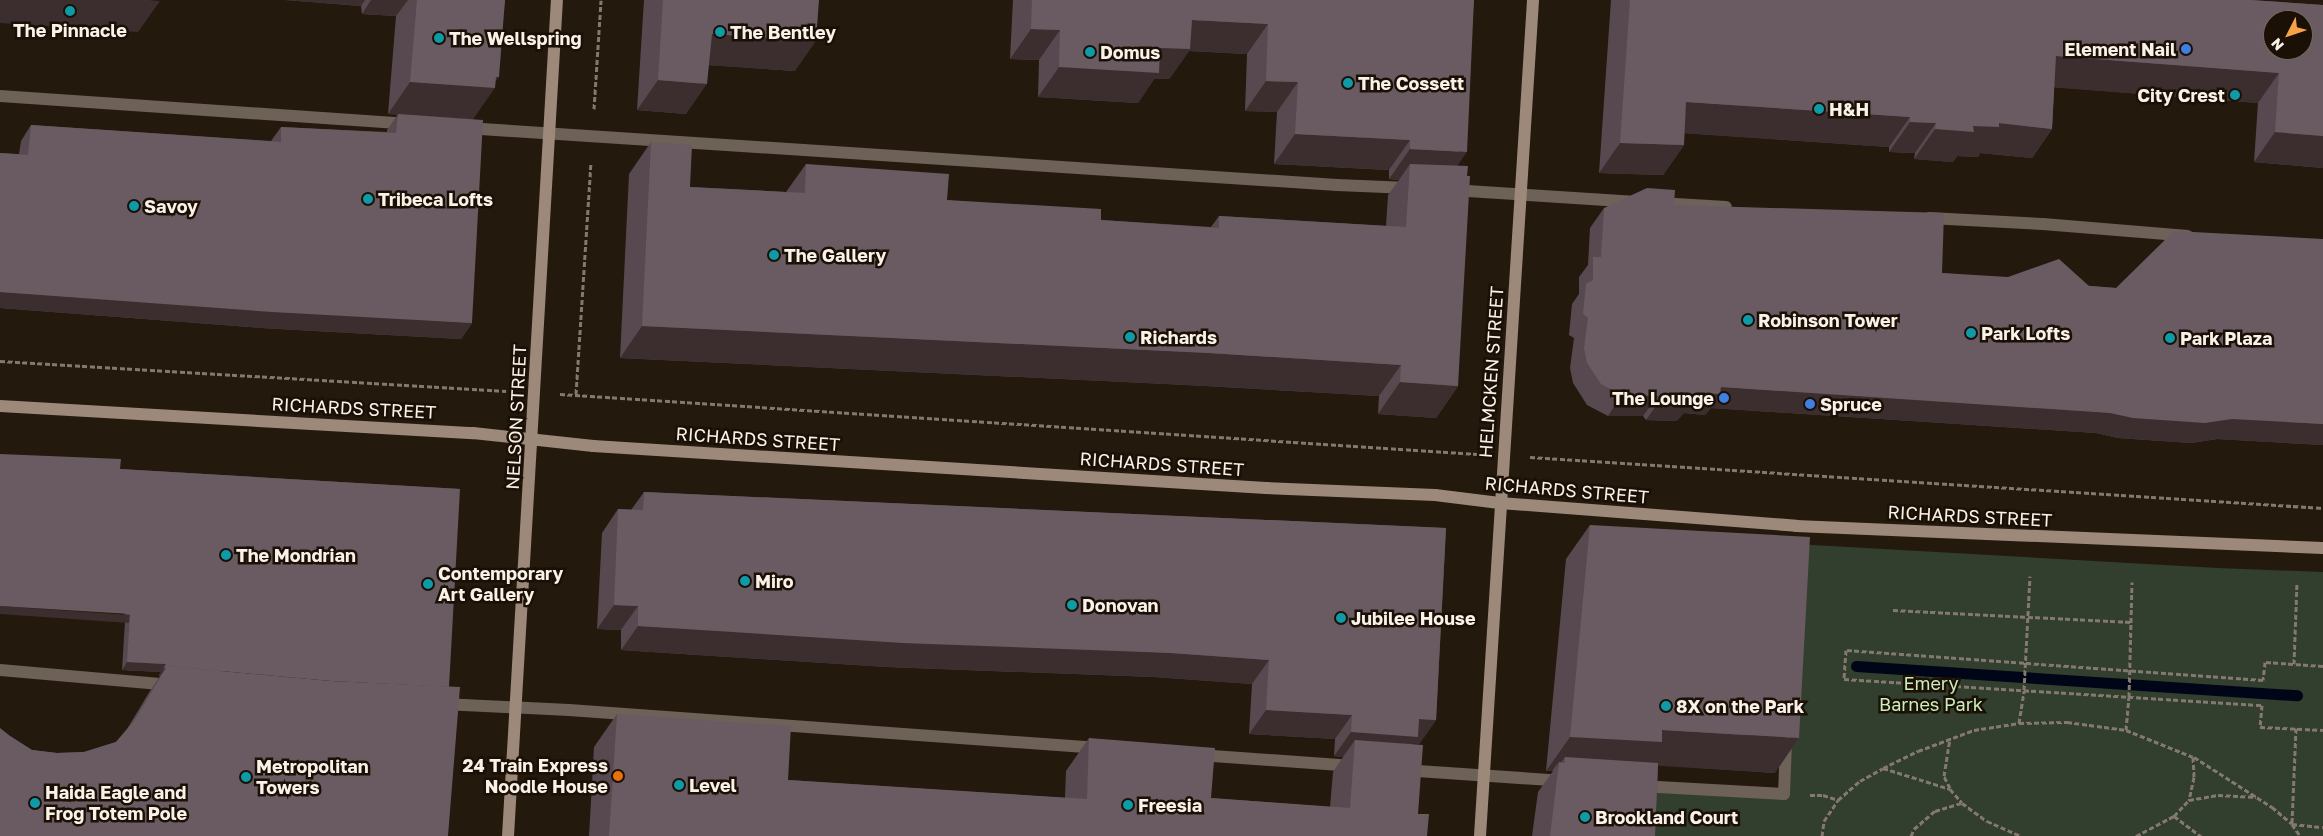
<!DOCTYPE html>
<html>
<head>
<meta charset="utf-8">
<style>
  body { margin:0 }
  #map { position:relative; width:2323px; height:836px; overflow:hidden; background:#24190d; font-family:"Golos Text",sans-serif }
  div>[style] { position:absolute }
  .green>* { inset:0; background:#323e2e }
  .stream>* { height:11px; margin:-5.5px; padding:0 5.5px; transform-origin:5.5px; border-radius:5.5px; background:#000617 }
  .path>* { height:3px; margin-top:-1.5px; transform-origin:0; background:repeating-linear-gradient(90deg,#83796e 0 5px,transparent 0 7.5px) }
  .lane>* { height:12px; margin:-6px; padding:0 6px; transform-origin:6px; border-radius:6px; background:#6d6158 }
  .secondary>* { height:12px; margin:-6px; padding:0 6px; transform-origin:6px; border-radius:6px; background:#9c897a }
  .wall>* { inset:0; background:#584951 }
  .shaded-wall>* { inset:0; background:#3c2e2f; transform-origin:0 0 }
  .building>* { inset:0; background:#6a5b62 }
  .dots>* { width:14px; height:14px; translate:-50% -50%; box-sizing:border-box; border:2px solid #1b1005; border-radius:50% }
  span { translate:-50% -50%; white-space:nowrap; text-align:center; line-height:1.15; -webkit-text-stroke:5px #1b1005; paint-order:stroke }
  .poi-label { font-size:18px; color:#faf2e9; font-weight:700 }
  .left { translate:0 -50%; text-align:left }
  .right { translate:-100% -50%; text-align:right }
  .street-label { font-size:18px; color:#faf2e9 }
  .park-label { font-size:18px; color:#c9eebc }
  .north { position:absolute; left:2263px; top:10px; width:50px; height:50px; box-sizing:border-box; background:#1b1005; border:1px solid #746a60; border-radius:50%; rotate:229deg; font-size:14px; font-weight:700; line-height:20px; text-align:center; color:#faf2e9 }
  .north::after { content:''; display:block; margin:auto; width:18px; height:22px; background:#f6a248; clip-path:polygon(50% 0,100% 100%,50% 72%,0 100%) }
</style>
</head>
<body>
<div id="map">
  <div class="green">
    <div style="clip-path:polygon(1795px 544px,2218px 568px,2323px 572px,2323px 836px,1637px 836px,1640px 786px,1784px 794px)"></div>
  </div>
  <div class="stream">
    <div style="left:1856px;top:666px;width:442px;rotate:3.8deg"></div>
  </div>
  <div class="path">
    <div style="left:594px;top:109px;width:109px;rotate:-86.3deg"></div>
    <div style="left:0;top:361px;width:507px;rotate:3.39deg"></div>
    <div style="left:560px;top:394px;width:919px;rotate:3.74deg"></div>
    <div style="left:576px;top:394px;width:231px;rotate:-86.3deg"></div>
    <div style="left:1530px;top:457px;width:795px;rotate:3.68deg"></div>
    <div style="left:1893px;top:610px;width:238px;rotate:2.9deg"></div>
    <div style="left:2294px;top:664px;width:82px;rotate:-87.9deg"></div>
    <div style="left:2323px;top:666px;width:58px;rotate:-176.1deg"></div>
    <div style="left:2265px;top:662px;width:18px;rotate:96deg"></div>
    <div style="left:2263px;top:680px;width:418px;rotate:-175.9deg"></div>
    <div style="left:1846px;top:650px;width:29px;rotate:94deg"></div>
    <div style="left:1844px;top:679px;width:419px;rotate:3.6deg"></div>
    <div style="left:2262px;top:705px;width:22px;rotate:95deg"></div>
    <div style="left:2260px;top:727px;width:63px;rotate:2.7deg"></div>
    <div style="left:2019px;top:723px;width:33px;rotate:-81deg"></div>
    <div style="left:2024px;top:690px;width:114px;rotate:-87deg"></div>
    <div style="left:2296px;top:728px;width:96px;rotate:92.4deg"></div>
    <div style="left:2292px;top:824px;width:31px;rotate:6deg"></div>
    <div style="left:2126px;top:730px;width:33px;rotate:-85deg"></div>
    <div style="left:2129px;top:697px;width:115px;rotate:-88.5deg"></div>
    <div style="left:2194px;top:757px;width:93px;rotate:32.7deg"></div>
    <div style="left:2272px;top:807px;width:26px;rotate:40deg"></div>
    <div style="left:2292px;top:824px;width:14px;rotate:56deg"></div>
    <div style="left:1883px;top:768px;width:39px;rotate:-26deg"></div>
    <div style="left:1918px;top:751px;width:60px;rotate:-20.6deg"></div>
    <div style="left:1974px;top:730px;width:46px;rotate:-8.8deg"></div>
    <div style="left:2019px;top:723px;width:48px;rotate:-1.2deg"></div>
    <div style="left:2067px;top:722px;width:60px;rotate:7.7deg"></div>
    <div style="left:2126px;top:730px;width:72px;rotate:21.9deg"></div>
    <div style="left:2193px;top:757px;width:20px;rotate:87deg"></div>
    <div style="left:2194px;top:777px;width:24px;rotate:102deg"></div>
    <div style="left:1950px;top:788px;width:13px;rotate:-117deg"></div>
    <div style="left:1944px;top:776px;width:38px;rotate:-81deg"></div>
    <div style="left:1810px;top:795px;width:13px"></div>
    <div style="left:1823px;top:795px;width:16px;rotate:18deg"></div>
    <div style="left:1838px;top:800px;width:29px;rotate:-41deg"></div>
    <div style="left:1860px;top:781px;width:26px;rotate:-29deg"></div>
    <div style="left:1883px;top:768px;width:70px;rotate:17.4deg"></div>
    <div style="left:1950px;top:789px;width:18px;rotate:49deg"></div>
    <div style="left:1962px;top:803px;width:31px;rotate:36deg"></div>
    <div style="left:1987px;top:821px;width:36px;rotate:24deg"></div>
    <div style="left:2174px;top:816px;width:34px;rotate:37deg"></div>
    <div style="left:1822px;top:836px;width:15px;rotate:-82deg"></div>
    <div style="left:1824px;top:821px;width:25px;rotate:-56deg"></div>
    <div style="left:1911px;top:836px;width:8px;rotate:-67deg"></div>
    <div style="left:1914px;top:829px;width:28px;rotate:-41deg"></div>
    <div style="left:1935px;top:811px;width:28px;rotate:-17deg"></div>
    <div style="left:2136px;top:836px;width:43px;rotate:-27.8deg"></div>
    <div style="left:2174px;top:816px;width:22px;rotate:-47deg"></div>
    <div style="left:2189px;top:800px;width:29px;rotate:-10deg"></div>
    <div style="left:2218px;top:795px;width:38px;rotate:3deg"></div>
  </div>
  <div class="lane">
    <div style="left:0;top:96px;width:410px;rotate:3.9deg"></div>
    <div style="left:466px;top:128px;width:873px;rotate:3.74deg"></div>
    <div style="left:1337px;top:185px;width:72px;rotate:2.4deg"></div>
    <div style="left:1452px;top:190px;width:185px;rotate:3.7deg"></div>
    <div style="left:1659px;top:203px;width:67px;rotate:3.4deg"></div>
    <div style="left:1929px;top:218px;width:114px;rotate:3deg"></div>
    <div style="left:2043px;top:224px;width:145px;rotate:4.7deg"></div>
    <div style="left:0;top:670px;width:172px;rotate:5deg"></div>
    <div style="left:443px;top:704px;width:126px;rotate:2.7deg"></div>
    <div style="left:569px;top:710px;width:531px;rotate:4.1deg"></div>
    <div style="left:1199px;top:755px;width:155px;rotate:4.1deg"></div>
    <div style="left:1403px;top:770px;width:160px;rotate:3.9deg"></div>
    <div style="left:1640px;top:786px;width:144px;rotate:3.2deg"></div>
    <div style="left:1784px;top:794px;width:53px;rotate:-87.8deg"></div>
  </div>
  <div class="secondary">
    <div style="left:0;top:406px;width:474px;rotate:3.3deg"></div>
    <div style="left:473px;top:433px;width:121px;rotate:6.2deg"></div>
    <div style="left:593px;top:446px;width:674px;rotate:3.57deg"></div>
    <div style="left:1266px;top:488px;width:169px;rotate:2.4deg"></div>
    <div style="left:1435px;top:495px;width:65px;rotate:7deg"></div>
    <div style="left:1500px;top:503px;width:297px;rotate:4.4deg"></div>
    <div style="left:1796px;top:526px;width:527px;rotate:2.39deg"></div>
    <div style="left:508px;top:836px;width:837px;rotate:-86.65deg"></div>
    <div style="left:1480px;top:836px;width:838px;rotate:-86.37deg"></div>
  </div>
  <div class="wall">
    <div style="clip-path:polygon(285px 0,505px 0,495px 82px,473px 119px,388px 114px,396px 16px,362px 14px,361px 6px)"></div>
    <div style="clip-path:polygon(644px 0,819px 0,795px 71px,709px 65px,686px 114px,637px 110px)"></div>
    <div style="clip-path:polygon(1013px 0,1474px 0,1457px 166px,1458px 386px,1436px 418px,1378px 414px,1379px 396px,1187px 385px,620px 358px,629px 174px,651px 142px,690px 187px,786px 192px,806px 164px,947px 200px,1101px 220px,1211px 227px,1219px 216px,1386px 226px,1388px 195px,1399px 180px,1389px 179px,1389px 170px,1274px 164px,1277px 112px,1245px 111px,1247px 54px,1189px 51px,1169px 79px,1154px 79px,1138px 103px,1038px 97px,1039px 60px,1010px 59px)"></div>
    <div style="clip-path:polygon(1611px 0,2250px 0,2323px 5px,2323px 168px,2254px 162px,2258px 103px,2054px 87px,2052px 129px,2032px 158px,1980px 153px,1978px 157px,1957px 156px,1953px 162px,1914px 159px,1915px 153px,1889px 152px,1889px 147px,1684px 133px,1684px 145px,1663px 175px,1599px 173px)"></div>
    <div style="clip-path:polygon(398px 114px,472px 323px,461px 339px,261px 328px,0 308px,0 153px,19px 154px,21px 141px,31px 125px,271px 141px,281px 127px,387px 132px,387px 130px)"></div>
    <div style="clip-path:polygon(1674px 205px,1942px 273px,2116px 288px,2323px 239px,2323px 445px,2217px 439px,2191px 443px,2118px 438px,2096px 433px,1711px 408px,1705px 415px,1684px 413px,1676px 421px,1646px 420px,1643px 416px,1608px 416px,1587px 405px,1573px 383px,1570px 368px,1574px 338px,1569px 335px,1572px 304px,1579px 294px,1579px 277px,1588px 265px,1590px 228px,1604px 208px)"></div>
    <div style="clip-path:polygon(120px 469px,460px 489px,0 836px,10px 736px,32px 750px,57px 753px,84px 752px,116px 742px,127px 729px,150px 691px,160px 676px,159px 675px,161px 672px,122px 670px,125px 621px)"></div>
    <div style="clip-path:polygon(644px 492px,1446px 528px,1436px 720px,1419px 744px,1414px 743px,1413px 744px,1418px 814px,1427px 836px,589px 836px,594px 747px,617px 714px,788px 780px,1065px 798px,1066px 771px,1089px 738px,1211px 798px,1330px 807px,1333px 772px,1343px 757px,1334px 756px,1335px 739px,1249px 734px,1252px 684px,1154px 677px,887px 667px,621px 650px,621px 630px,597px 629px,602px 533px,618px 509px,631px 510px)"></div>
    <div style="clip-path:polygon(1590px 525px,1775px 773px,1658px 765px,1655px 836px,1532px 836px,1538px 792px,1553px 771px,1546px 771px,1566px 559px)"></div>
  </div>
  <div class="shaded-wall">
    <div style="clip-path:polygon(0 0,148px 0,160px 1px,138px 32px,0 23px)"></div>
    <div style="clip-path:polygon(285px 0,365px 0,361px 6px)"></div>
    <div style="clip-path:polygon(371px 0,408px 0,396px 16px,362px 14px)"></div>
    <div style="clip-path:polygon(1192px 20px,1268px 24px,1247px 54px,1189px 51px,1169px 79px,1154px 79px,1138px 103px,1038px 97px,1059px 67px,1160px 48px)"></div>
    <div style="clip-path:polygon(1031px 29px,1060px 30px,1039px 60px,1010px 59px)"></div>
    <div style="clip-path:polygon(712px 34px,816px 41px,795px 71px,691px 64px)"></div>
    <div style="clip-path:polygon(2056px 56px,2279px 73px,2258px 103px,2035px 86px)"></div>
    <div style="clip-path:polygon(496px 77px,499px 77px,491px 88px,495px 88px,473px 119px,388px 114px,410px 82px)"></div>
    <div style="clip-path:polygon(658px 80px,707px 84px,686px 114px,637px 110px)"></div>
    <div style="clip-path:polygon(1266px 81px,1298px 82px,1277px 112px,1245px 111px)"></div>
    <div style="clip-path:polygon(1686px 102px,1910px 117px,1889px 147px,1665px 132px)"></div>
    <div style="clip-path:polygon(1910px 122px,1936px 123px,1915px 153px,1889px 152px)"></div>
    <div style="clip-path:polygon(1999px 123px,2052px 129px,2032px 158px,1980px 153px,1978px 157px,1957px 156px,1953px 162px,1914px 159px,1935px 129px)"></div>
    <div style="clip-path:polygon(2275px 132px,2323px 136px,2323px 168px,2254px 162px)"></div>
    <div style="clip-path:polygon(1295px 134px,1410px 140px,1389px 170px,1274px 164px)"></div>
    <div style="clip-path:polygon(1620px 143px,1684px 145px,1663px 175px,1599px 173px)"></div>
    <div style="clip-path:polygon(1410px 149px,1467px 152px,1446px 182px,1410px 164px,1399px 180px,1389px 179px)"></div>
    <div style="clip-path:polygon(0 292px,472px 323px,461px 339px,261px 328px,0 308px)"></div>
    <div style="clip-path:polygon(642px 326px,1209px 353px,1401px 365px,1379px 396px,1187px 385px,620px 358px)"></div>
    <div style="clip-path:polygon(1400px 382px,1458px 386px,1436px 418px,1378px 414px)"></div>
    <div style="clip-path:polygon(1721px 387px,2323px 424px,2323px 445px,2217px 439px,2191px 443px,2118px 438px,2096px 433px,1711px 408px,1705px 415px,1684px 413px,1676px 421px,1646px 420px,1660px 400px,1698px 393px)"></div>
    <div style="clip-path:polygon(1622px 395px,1658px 396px,1643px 416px,1608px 416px)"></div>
    <div style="clip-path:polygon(614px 605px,638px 606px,621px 630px,597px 629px)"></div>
    <div style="left:0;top:606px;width:130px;height:8px;rotate:4deg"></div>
    <div style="clip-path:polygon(638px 626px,1171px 653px,1269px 660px,1252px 684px,1154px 677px,887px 667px,621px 650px)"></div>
    <div style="clip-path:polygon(127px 662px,166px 664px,161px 672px,122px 670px)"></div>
    <div style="clip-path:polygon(164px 668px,166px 668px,160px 676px,159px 675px)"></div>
    <div style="clip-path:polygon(1266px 710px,1352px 715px,1335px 739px,1249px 734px)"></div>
    <div style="clip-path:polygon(1419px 719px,1436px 720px,1419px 744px,1414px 743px,1401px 761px,1355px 740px,1343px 757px,1334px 756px,1351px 732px)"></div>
    <div style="clip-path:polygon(1662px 730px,1799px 738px,1775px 773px,1646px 765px,1565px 763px,1565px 757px,1558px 767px,1559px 762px,1552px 771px,1546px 771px,1570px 737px)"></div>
  </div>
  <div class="building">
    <div style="clip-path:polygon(417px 0,505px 0,499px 77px,496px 77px,495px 88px,410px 82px)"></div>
    <div style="clip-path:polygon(663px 0,819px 0,816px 41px,712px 34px,707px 84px,658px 80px)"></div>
    <div style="clip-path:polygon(1032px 0,1474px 0,1467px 152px,1410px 149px,1410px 140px,1295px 134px,1298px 82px,1266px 81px,1268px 24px,1192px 20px,1190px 49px,1160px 48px,1159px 73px,1059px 67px,1060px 30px,1031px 29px)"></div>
    <div style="clip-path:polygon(evenodd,1630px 0,2250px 0,2323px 5px,2323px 136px,2275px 132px,2279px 73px,2056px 56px,2052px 129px,1999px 123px,1999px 127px,1973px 126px,1974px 132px,1935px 129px,1936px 123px,1910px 122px,1910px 117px,1686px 102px,1684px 145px,1620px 143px,1630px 0,2273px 20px,2303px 20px,2303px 50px,2273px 50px,2273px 20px)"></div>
    <div style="clip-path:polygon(398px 114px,483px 120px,472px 323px,272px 312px,0 292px,0 153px,28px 155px,31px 125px,281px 142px,281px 127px,396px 133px)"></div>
    <div style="clip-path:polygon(651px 142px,692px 145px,690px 187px,805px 193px,806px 164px,949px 174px,947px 200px,1101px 209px,1101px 220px,1219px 228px,1219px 216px,1406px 227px,1410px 164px,1468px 166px,1467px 176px,1470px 176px,1458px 386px,1400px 382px,1401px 365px,1209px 353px,642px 326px)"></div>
    <div style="clip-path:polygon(1647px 188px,1675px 190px,1674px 205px,1944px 213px,1942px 273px,2008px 277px,2059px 259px,2089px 286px,2116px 288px,2174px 231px,2323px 239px,2323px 424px,2232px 419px,2205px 423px,2133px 418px,2110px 413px,1721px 387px,1720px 394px,1698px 393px,1690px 401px,1660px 400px,1658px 396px,1622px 395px,1601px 384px,1587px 363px,1584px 348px,1588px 318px,1583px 314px,1586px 284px,1593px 280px,1593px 257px,1601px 257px,1604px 208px)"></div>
    <div style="clip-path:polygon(0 454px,121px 459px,120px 469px,460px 489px,449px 687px,331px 681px,167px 666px,166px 668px,164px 668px,166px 664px,127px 662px,130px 614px,0 606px)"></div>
    <div style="clip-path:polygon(644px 492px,1446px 528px,1436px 720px,1419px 719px,1418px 737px,1351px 732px,1352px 715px,1266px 710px,1269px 660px,1171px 653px,903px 643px,638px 626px,638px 606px,614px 605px,618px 509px,643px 510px)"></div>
    <div style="clip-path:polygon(1590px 525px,1810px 537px,1799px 738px,1662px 730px,1662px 742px,1570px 737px)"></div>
    <div style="clip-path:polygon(167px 666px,331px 681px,460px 687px,448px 836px,0 836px,0 728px,10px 736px,32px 750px,57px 753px,84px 752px,116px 742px,134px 721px)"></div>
    <div style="clip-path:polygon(617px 714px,791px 726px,788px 780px,1087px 799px,1089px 738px,1215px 748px,1211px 798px,1350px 808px,1355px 740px,1423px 745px,1418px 814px,1429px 814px,1427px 836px,609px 836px)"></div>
    <div style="clip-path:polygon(1565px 757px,1658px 763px,1655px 836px,1550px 836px,1559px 762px,1565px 763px)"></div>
  </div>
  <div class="dots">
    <div style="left:70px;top:11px;background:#0f9aa8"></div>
    <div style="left:720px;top:32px;background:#0f9aa8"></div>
    <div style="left:439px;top:38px;background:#0f9aa8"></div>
    <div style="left:2186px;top:49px;background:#3f7fe0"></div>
    <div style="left:1090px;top:52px;background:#0f9aa8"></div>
    <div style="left:1348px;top:83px;background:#0f9aa8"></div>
    <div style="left:2235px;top:95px;background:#0f9aa8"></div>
    <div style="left:1819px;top:109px;background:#0f9aa8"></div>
    <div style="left:368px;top:199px;background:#0f9aa8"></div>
    <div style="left:134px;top:206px;background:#0f9aa8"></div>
    <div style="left:774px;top:255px;background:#0f9aa8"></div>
    <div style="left:1748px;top:320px;background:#0f9aa8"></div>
    <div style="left:1971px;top:333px;background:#0f9aa8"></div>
    <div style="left:1130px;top:337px;background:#0f9aa8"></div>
    <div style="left:2170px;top:338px;background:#0f9aa8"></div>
    <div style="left:1724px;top:398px;background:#3f7fe0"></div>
    <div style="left:1810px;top:404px;background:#3f7fe0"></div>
    <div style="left:226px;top:555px;background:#0f9aa8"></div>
    <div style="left:745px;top:581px;background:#0f9aa8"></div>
    <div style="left:428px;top:584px;background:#0f9aa8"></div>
    <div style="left:1072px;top:605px;background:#0f9aa8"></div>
    <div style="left:1341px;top:618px;background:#0f9aa8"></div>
    <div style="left:1666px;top:706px;background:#0f9aa8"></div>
    <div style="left:618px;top:776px;background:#e8710a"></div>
    <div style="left:246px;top:777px;background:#0f9aa8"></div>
    <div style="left:679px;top:785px;background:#0f9aa8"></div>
    <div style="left:35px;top:803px;background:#0f9aa8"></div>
    <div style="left:1128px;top:805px;background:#0f9aa8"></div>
    <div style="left:1585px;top:817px;background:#0f9aa8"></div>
  </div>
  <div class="poi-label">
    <span style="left:70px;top:30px">The Pinnacle</span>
    <span class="left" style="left:730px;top:32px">The Bentley</span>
    <span class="left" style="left:449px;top:38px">The Wellspring</span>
    <span class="right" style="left:2176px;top:49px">Element Nail</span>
    <span class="left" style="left:1100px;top:52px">Domus</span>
    <span class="left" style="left:1358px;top:83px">The Cossett</span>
    <span class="right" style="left:2225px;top:95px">City Crest</span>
    <span class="left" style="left:1829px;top:109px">H&amp;H</span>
    <span class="left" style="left:378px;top:199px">Tribeca Lofts</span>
    <span class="left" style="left:144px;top:206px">Savoy</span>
    <span class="left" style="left:784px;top:255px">The Gallery</span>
    <span class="left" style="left:1758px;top:320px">Robinson Tower</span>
    <span class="left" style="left:1981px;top:333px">Park Lofts</span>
    <span class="left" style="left:1140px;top:337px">Richards</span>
    <span class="left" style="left:2180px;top:338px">Park Plaza</span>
    <span class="right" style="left:1714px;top:398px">The Lounge</span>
    <span class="left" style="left:1820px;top:404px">Spruce</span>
    <span class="left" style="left:236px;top:555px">The Mondrian</span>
    <span class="left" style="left:438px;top:584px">Contemporary<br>Art Gallery</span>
    <span class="left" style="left:755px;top:581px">Miro</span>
    <span class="left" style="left:1082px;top:605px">Donovan</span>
    <span class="left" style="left:1351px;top:618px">Jubilee House</span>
    <span class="left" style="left:1676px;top:706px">8X on the Park</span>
    <span class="right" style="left:608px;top:776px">24 Train Express<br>Noodle House</span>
    <span class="left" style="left:256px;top:777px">Metropolitan<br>Towers</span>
    <span class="left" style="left:689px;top:785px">Level</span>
    <span class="left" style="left:45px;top:803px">Haida Eagle and<br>Frog Totem Pole</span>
    <span class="left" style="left:1138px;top:805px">Freesia</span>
    <span class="left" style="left:1595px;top:817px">Brookland Court</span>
  </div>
  <div class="street-label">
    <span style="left:1491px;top:372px;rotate:-86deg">HELMCKEN STREET</span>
    <span style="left:354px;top:408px;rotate:3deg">RICHARDS STREET</span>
    <span style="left:516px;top:417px;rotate:-87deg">NELSON STREET</span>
    <span style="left:758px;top:439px;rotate:4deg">RICHARDS STREET</span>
    <span style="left:1162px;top:464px;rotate:4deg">RICHARDS STREET</span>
    <span style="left:1567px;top:490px;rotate:5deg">RICHARDS STREET</span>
    <span style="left:1970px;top:516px;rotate:3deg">RICHARDS STREET</span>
  </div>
  <div class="park-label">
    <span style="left:1931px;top:694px">Emery<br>Barnes Park</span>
  </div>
  <div class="north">N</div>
</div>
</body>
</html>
